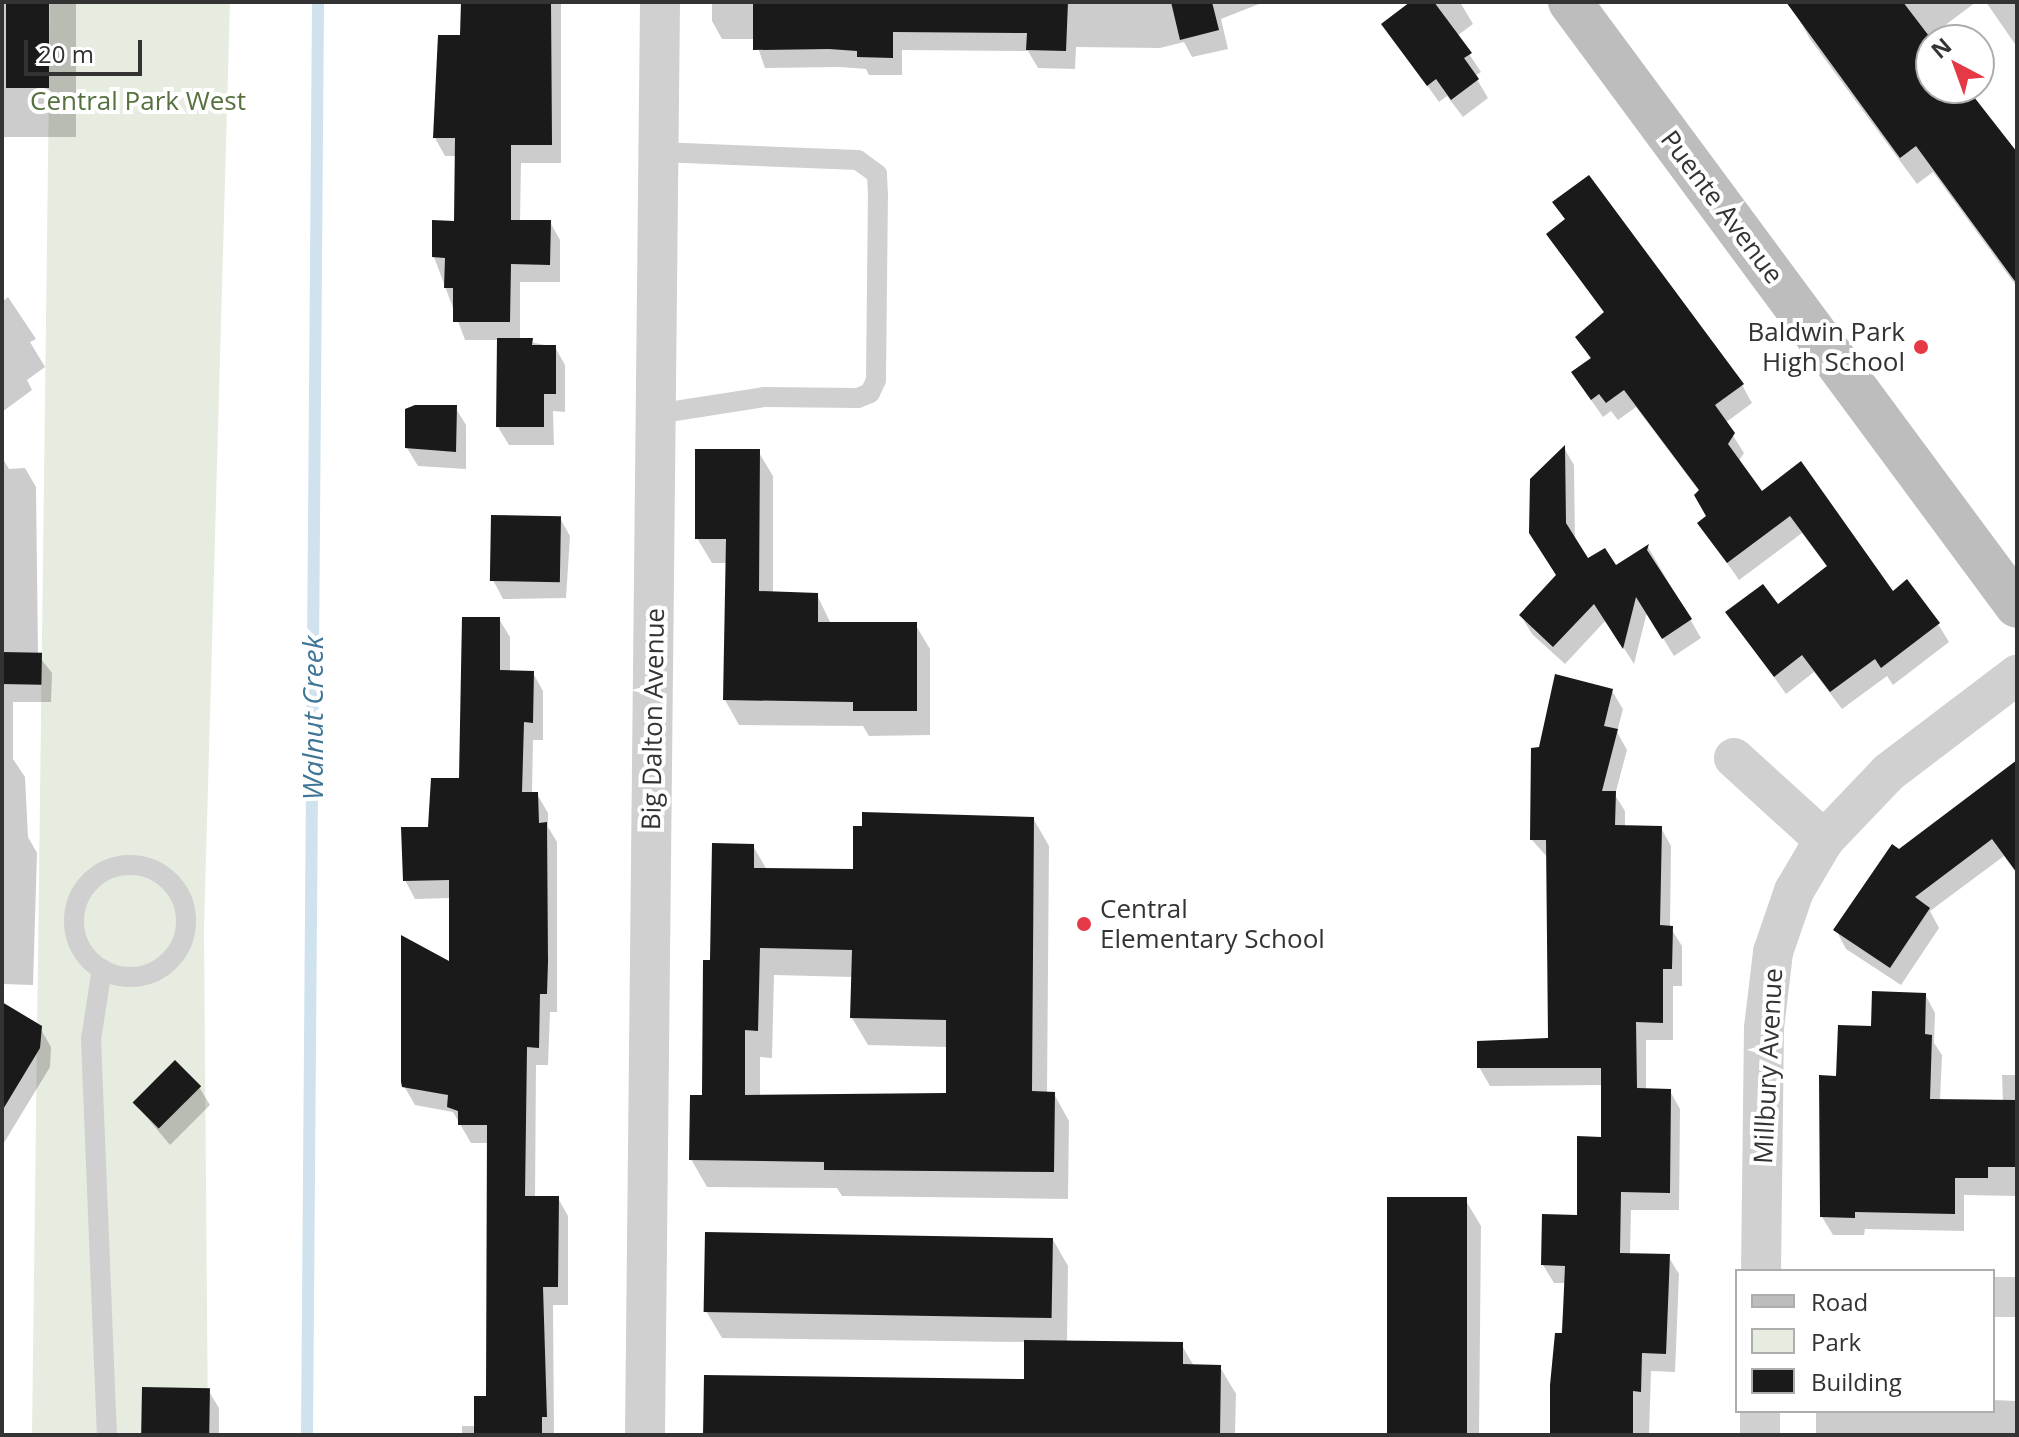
<!DOCTYPE html>
<html>
<head>
<meta charset="utf-8">
<style>
  body { margin:0 }
  #map { position:relative; width:2019px; height:1437px; overflow:hidden; background:#fff; font-family:"Open Sans",sans-serif }
  div>[style] { position:absolute }
  .green>* { inset:0; background:#e6ecdf }
  .shadow>* { inset:0; background:#0003; transform-origin:0 0 }
  .stream>* { height:12px; margin:-6px; padding:0 6px; transform-origin:6px; border-radius:6px; background:#cfe2ee }
  .building>* { inset:0; background:#1a1a1a; transform-origin:0 0 }
  .lane>* { height:20px; margin:-10px; padding:0 10px; transform-origin:10px; border-radius:10px; background:#d0d0d0 }
  .lane>.ring { margin:-10px; padding:0; box-sizing:content-box; background:none; border:20px solid #d0d0d0; border-radius:50% }
  .street>* { height:40px; margin:-20px; padding:0 20px; transform-origin:20px; border-radius:20px; background:#d0d0d0 }
  .secondary>* { height:44px; margin:-22px; padding:0 22px; transform-origin:22px; border-radius:22px; background:#bdbdbd }
  .dots>* { width:22px; height:22px; translate:-50% -50%; box-sizing:border-box; border:4px solid #fff; border-radius:50% }
  span { translate:-50% -50%; white-space:nowrap; text-align:center; line-height:1.15; -webkit-text-stroke:8px #fff; paint-order:stroke }
  .park-label { font-size:26px; color:#56703f }
  .street-label { font-size:26px; color:#333 }
  .poi-label { font-size:26px; color:#333 }
  .right { translate:-100% -50%; text-align:right }
  .left { translate:0 -50%; text-align:left }
  .water-label { font-size:28px; color:#3f7597; font-style:italic }
  .frame { position:absolute; inset:0; border:4px solid #333; pointer-events:none }
  .legend { position:absolute; left:1735px; top:1269px; width:260px; height:144px; box-sizing:border-box; background:#fff; border:2px solid #adadad; margin:0; padding:10px 14px; list-style:none; font-size:24px; color:#333 }
  .legend li { display:flex; align-items:center; gap:16px; height:40px }
  .legend b { width:40px; border:2px solid #adadad }
  .north { position:absolute; left:1915px; top:24px; width:80px; height:80px; box-sizing:border-box; background:#fff; border:2px solid #adadad; border-radius:50%; rotate:319deg; font-size:22px; font-weight:700; line-height:32px; text-align:center; color:#333 }
  .north::after { content:''; display:block; margin:auto; width:28px; height:36px; background:#e63946; clip-path:polygon(50% 0,100% 100%,50% 72%,0 100%) }
  .scale { position:absolute; left:24px; top:40px; width:118px; height:36px; box-sizing:border-box; border:4px solid #333; border-top:0; padding-left:10px; font-size:24px; line-height:28px; white-space:nowrap; color:#333; -webkit-text-stroke:6px #fff; paint-order:stroke }
</style>
</head>
<body>
<div id="map">
  <div class="green">
    <div style="clip-path:polygon(50px 2px,230px 2px,204px 929px,208px 1435px,32px 1435px)"></div>
  </div>
  <div class="shadow">
    <div style="left:2px;top:2px;width:74px;height:135px"></div>
    <div style="clip-path:polygon(463px 2px,561px 2px,561px 163px,521px 163px,520px 222px,550px 222px,560px 240px,560px 282px,520px 282px,520px 340px,555px 347px,565px 365px,565px 412px,553px 411px,554px 445px,509px 445px,498px 427px,499px 340px,465px 340px,434px 257px,456px 223px,457px 156px,445px 156px,435px 138px,462px 37px)"></div>
    <div style="clip-path:polygon(712px 2px,1264px 2px,1221px 19px,1228px 49px,1192px 57px,1184px 42px,1160px 48px,1076px 47px,1075px 69px,1038px 68px,1028px 51px,902px 50px,902px 75px,869px 75px,866px 69px,840px 67px,765px 68px,755px 39px,722px 39px,712px 21px)"></div>
    <div style="clip-path:polygon(1414px 2px,1460px 2px,1473px 24px,1457px 36px,1481px 72px,1475px 76px,1488px 98px,1463px 117px,1447px 96px,1439px 102px,1384px 25px)"></div>
    <div style="clip-path:polygon(1807px 2px,1976px 2px,1928px 38px,1931px 88px,1965px 88px,2017px 157px,2017px 287px,1933px 172px,1917px 184px,1810px 39px,1795px 12px)"></div>
    <div style="clip-path:polygon(1986px 2px,2017px 2px,2017px 47px)"></div>
    <div style="clip-path:polygon(1555px 203px,1742px 385px,1752px 403px,1725px 423px,1744px 453px,1738px 462px,1762px 494px,1938px 624px,1949px 642px,1893px 685px,1887px 676px,1842px 709px,1814px 672px,1786px 694px,1728px 612px,1777px 607px,1828px 568px,1802px 533px,1739px 580px,1700px 524px,1709px 517px,1700px 492px,1636px 407px,1618px 420px,1611px 411px,1603px 417px,1584px 390px,1591px 360px,1578px 337px,1605px 314px,1548px 234px,1566px 221px)"></div>
    <div style="clip-path:polygon(8px 297px,36px 339px,30px 342px,45px 367px,27px 380px,32px 390px,2px 412px,2px 302px)"></div>
    <div style="clip-path:polygon(455px 407px,466px 425px,466px 469px,418px 466px,407px 448px)"></div>
    <div style="clip-path:polygon(1564px 448px,1574px 465px,1575px 542px,1587px 561px,1616px 567px,1648px 547px,1701px 638px,1674px 656px,1647px 612px,1634px 664px,1606px 620px,1565px 664px,1532px 634px,1521px 616px,1558px 576px)"></div>
    <div style="clip-path:polygon(758px 451px,773px 476px,773px 594px,817px 595px,831px 624px,915px 624px,930px 649px,930px 735px,869px 736px,863px 726px,739px 725px,725px 700px,727px 563px,712px 563px,697px 538px)"></div>
    <div style="clip-path:polygon(2px 457px,9px 469px,25px 468px,36px 487px,38px 655px,52px 673px,51px 702px,13px 702px,13px 759px,25px 777px,28px 837px,37px 853px,33px 985px,2px 984px)"></div>
    <div style="clip-path:polygon(560px 518px,570px 536px,566px 598px,503px 599px,493px 580px)"></div>
    <div style="clip-path:polygon(499px 619px,510px 637px,510px 673px,533px 673px,543px 691px,543px 740px,533px 740px,532px 794px,537px 794px,548px 813px,548px 827px,557px 842px,557px 1012px,550px 1012px,548px 1065px,536px 1065px,535px 1198px,558px 1198px,568px 1216px,568px 1305px,553px 1305px,554px 1435px,462px 1435px,462px 1426px,476px 1426px,488px 1398px,489px 1143px,471px 1143px,453px 1112px,415px 1105px,404px 1086px,451px 965px,451px 898px,415px 899px,405px 880px,461px 780px)"></div>
    <div style="clip-path:polygon(1612px 691px,1623px 709px,1617px 732px,1627px 750px,1615px 795px,1625px 811px,1625px 827px,1661px 828px,1671px 846px,1670px 927px,1682px 946px,1682px 986px,1673px 986px,1673px 1040px,1646px 1040px,1646px 1091px,1670px 1091px,1680px 1109px,1679px 1210px,1631px 1210px,1630px 1255px,1668px 1256px,1679px 1274px,1675px 1372px,1651px 1371px,1649px 1435px,1552px 1435px,1566px 1283px,1554px 1283px,1543px 1265px,1579px 1217px,1603px 1139px,1603px 1085px,1490px 1086px,1479px 1067px,1550px 1040px,1548px 858px,1532px 840px,1541px 748px)"></div>
    <div style="clip-path:polygon(2017px 781px,2017px 874px,2004px 856px,1930px 911px,1939px 928px,1901px 985px,1846px 949px,1836px 930px,1899px 851px)"></div>
    <div style="clip-path:polygon(evenodd,1033px 818px,1049px 846px,1047px 1094px,1054px 1094px,1069px 1121px,1068px 1199px,842px 1196px,837px 1188px,707px 1187px,691px 1159px,704px 1097px,712px 962px,753px 846px,767px 870px,855px 871px,1033px 818px,774px 975px,853px 977px,852px 1018px,868px 1045px,948px 1047px,948px 1095px,760px 1098px,760px 1057px,772px 1058px,774px 975px)"></div>
    <div style="clip-path:polygon(1925px 994px,1935px 1013px,1934px 1043px,1942px 1055px,1940px 1101px,2003px 1102px,2002px 1075px,2017px 1075px,2017px 1196px,1964px 1195px,1964px 1231px,1865px 1229px,1864px 1235px,1833px 1235px,1822px 1217px,1838px 1078px,1873px 1028px)"></div>
    <div style="clip-path:polygon(2px 1005px,40px 1028px,51px 1047px,50px 1067px,2px 1146px)"></div>
    <div style="clip-path:polygon(199px 1087px,210px 1105px,170px 1145px,135px 1103px)"></div>
    <div style="clip-path:polygon(1465px 1199px,1481px 1226px,1479px 1435px,1386px 1435px)"></div>
    <div style="clip-path:polygon(1052px 1238px,1068px 1266px,1067px 1342px,1181px 1344px,1194px 1366px,1220px 1367px,1236px 1394px,1235px 1435px,705px 1435px,1026px 1381px,1026px 1342px,722px 1338px,706px 1311px)"></div>
    <div style="clip-path:polygon(208px 1390px,219px 1408px,219px 1435px,142px 1435px)"></div>
    <div style="clip-path:polygon(1993px 1400px,2017px 1401px,2017px 1435px,1816px 1435px,1816px 1411px,1993px 1411px)"></div>
  </div>
  <div class="stream">
    <div style="left:307px;top:1435px;width:1433px;rotate:-89.56deg"></div>
  </div>
  <div class="building">
    <div style="left:6px;top:2px;width:43px;height:86px"></div>
    <div style="clip-path:polygon(461px 2px,551px 2px,552px 145px,511px 145px,511px 220px,551px 220px,550px 265px,511px 264px,510px 322px,453px 322px,453px 288px,444px 288px,445px 258px,432px 257px,432px 220px,454px 221px,455px 138px,433px 138px,438px 35px,460px 35px)"></div>
    <div style="clip-path:polygon(753px 2px,1068px 2px,1066px 51px,1026px 50px,1027px 33px,893px 32px,893px 58px,857px 57px,857px 51px,829px 49px,753px 50px)"></div>
    <div style="clip-path:polygon(1171px 2px,1212px 2px,1219px 30px,1180px 40px)"></div>
    <div style="clip-path:polygon(1410px 2px,1434px 2px,1472px 53px,1464px 58px,1479px 79px,1451px 100px,1436px 79px,1427px 86px,1381px 24px)"></div>
    <div style="clip-path:polygon(1786px 2px,1903px 2px,1932px 40px,1931px 88px,1967px 88px,2017px 152px,2017px 284px,1916px 146px,1900px 158px)"></div>
    <div style="clip-path:polygon(1589px 175px,1744px 384px,1715px 405px,1735px 433px,1728px 444px,1762px 491px,1801px 461px,1893px 591px,1907px 579px,1940px 623px,1881px 668px,1875px 659px,1830px 692px,1802px 655px,1774px 677px,1725px 612px,1763px 584px,1778px 604px,1827px 566px,1790px 516px,1727px 563px,1697px 523px,1706px 516px,1694px 495px,1699px 490px,1624px 390px,1606px 403px,1599px 394px,1591px 400px,1571px 372px,1591px 358px,1575px 337px,1604px 312px,1546px 234px,1565px 219px,1552px 202px)"></div>
    <div style="clip-path:polygon(497px 338px,533px 338px,532px 345px,556px 345px,556px 394px,544px 394px,544px 427px,496px 427px)"></div>
    <div style="clip-path:polygon(415px 405px,457px 405px,456px 452px,405px 448px,405px 409px)"></div>
    <div style="clip-path:polygon(1565px 445px,1566px 523px,1588px 558px,1605px 548px,1616px 565px,1649px 544px,1647px 550px,1692px 619px,1662px 639px,1636px 597px,1623px 649px,1594px 604px,1553px 647px,1519px 615px,1556px 575px,1529px 533px,1530px 479px)"></div>
    <div style="clip-path:polygon(695px 449px,760px 449px,759px 591px,818px 593px,818px 622px,917px 622px,917px 711px,853px 711px,853px 702px,723px 700px,726px 539px,695px 539px)"></div>
    <div style="left:491px;top:515px;width:70px;height:66px;rotate:1deg"></div>
    <div style="clip-path:polygon(462px 617px,500px 617px,500px 670px,534px 671px,533px 723px,524px 722px,522px 792px,538px 792px,539px 823px,547px 822px,548px 962px,547px 994px,540px 994px,539px 1048px,527px 1047px,525px 1196px,559px 1196px,558px 1287px,543px 1287px,547px 1417px,542px 1417px,542px 1435px,474px 1435px,474px 1396px,486px 1396px,487px 1125px,458px 1125px,458px 1111px,447px 1107px,448px 1095px,402px 1087px,401px 1082px,401px 935px,449px 961px,449px 880px,403px 881px,401px 827px,428px 827px,431px 778px,459px 778px)"></div>
    <div style="left:2px;top:652px;width:40px;height:32px;rotate:1deg"></div>
    <div style="clip-path:polygon(1555px 674px,1613px 689px,1604px 726px,1618px 729px,1602px 791px,1616px 791px,1615px 825px,1662px 826px,1660px 925px,1673px 926px,1672px 969px,1663px 969px,1663px 1023px,1636px 1022px,1637px 1088px,1671px 1089px,1670px 1193px,1621px 1192px,1620px 1253px,1670px 1254px,1666px 1354px,1642px 1353px,1641px 1392px,1633px 1391px,1633px 1435px,1550px 1435px,1550px 1385px,1555px 1333px,1562px 1333px,1565px 1266px,1541px 1265px,1542px 1214px,1577px 1215px,1577px 1136px,1601px 1137px,1601px 1068px,1477px 1068px,1477px 1041px,1548px 1038px,1546px 840px,1530px 840px,1531px 748px,1539px 747px)"></div>
    <div style="clip-path:polygon(2017px 760px,2017px 873px,1992px 839px,1915px 897px,1930px 908px,1890px 968px,1833px 930px,1892px 844px,1899px 849px)"></div>
    <div style="clip-path:polygon(evenodd,862px 812px,1034px 817px,1032px 1091px,1055px 1092px,1054px 1172px,824px 1170px,824px 1162px,689px 1160px,690px 1095px,702px 1095px,703px 960px,710px 960px,712px 843px,754px 844px,754px 868px,853px 869px,853px 826px,862px 826px,862px 812px,760px 948px,852px 950px,850px 1018px,946px 1020px,946px 1093px,745px 1095px,745px 1030px,758px 1031px,760px 948px)"></div>
    <div style="clip-path:polygon(1872px 991px,1926px 993px,1925px 1034px,1932px 1035px,1930px 1099px,2017px 1100px,2017px 1167px,1988px 1167px,1988px 1178px,1955px 1178px,1955px 1214px,1855px 1212px,1855px 1218px,1820px 1217px,1819px 1075px,1836px 1076px,1838px 1025px,1871px 1026px)"></div>
    <div style="clip-path:polygon(2px 1002px,42px 1026px,40px 1048px,2px 1111px)"></div>
    <div style="left:175px;top:1060px;width:37px;height:60px;rotate:45deg"></div>
    <div style="left:1387px;top:1197px;width:80px;height:238px"></div>
    <div style="left:705px;top:1232px;width:348px;height:80px;rotate:1deg"></div>
    <div style="clip-path:polygon(1024px 1340px,1183px 1342px,1183px 1364px,1221px 1365px,1220px 1435px,703px 1435px,704px 1375px,1024px 1379px)"></div>
    <div style="left:142px;top:1387px;width:68px;height:48px;rotate:1deg"></div>
  </div>
  <div class="lane">
    <div style="left:656px;top:414px;width:109px;rotate:-8.9deg"></div>
    <div style="left:764px;top:397px;width:94px;rotate:0.6deg"></div>
    <div style="left:858px;top:398px;width:13px;rotate:-23deg"></div>
    <div style="left:870px;top:393px;width:14px;rotate:-65deg"></div>
    <div style="left:876px;top:380px;width:185px;rotate:-89.4deg"></div>
    <div style="left:878px;top:195px;width:21px;rotate:-93deg"></div>
    <div style="left:877px;top:174px;width:24px;rotate:-144deg"></div>
    <div style="left:858px;top:160px;width:199px;rotate:-177.7deg"></div>
    <div class="ring" style="left:74px;top:865px;width:92px;height:92px"></div>
    <div style="left:102px;top:969px;width:71px;rotate:98.9deg"></div>
    <div style="left:91px;top:1039px;width:396px;rotate:87.7deg"></div>
  </div>
  <div class="street">
    <div style="left:1734px;top:758px;width:122px;rotate:42.3deg"></div>
    <div style="left:1761px;top:1271px;width:243px;rotate:-89.3deg"></div>
    <div style="left:1764px;top:1028px;width:77px;rotate:-83.2deg"></div>
    <div style="left:1773px;top:952px;width:65px;rotate:-71deg"></div>
    <div style="left:1794px;top:891px;width:59px;rotate:-59.5deg"></div>
    <div style="left:1824px;top:840px;width:94px;rotate:-46.3deg"></div>
    <div style="left:1889px;top:772px;width:161px;rotate:-37.2deg"></div>
    <div style="left:1993px;top:1297px;width:24px"></div>
    <div style="left:645px;top:1435px;width:1433px;rotate:-89.4deg"></div>
    <div style="left:1760px;top:1435px;width:24px;rotate:-90deg"></div>
  </div>
  <div class="secondary">
    <div style="left:1570px;top:2px;width:751px;rotate:53.5deg"></div>
  </div>
  <div class="dots">
    <div style="left:1921px;top:347px;background:#e63946"></div>
    <div style="left:1084px;top:924px;background:#e63946"></div>
  </div>
  <div class="park-label">
    <span style="left:138px;top:101px">Central Park West</span>
  </div>
  <div class="street-label">
    <span style="left:1722px;top:207px;rotate:53deg">Puente Avenue</span>
    <span style="left:653px;top:719px;rotate:-89deg">Big Dalton Avenue</span>
    <span style="left:1768px;top:1066px;rotate:-87deg">Millbury Avenue</span>
  </div>
  <div class="poi-label">
    <span class="right" style="left:1905px;top:347px">Baldwin Park<br>High School</span>
    <span class="left" style="left:1100px;top:924px">Central<br>Elementary School</span>
  </div>
  <div class="water-label">
    <span style="left:312px;top:718px;rotate:-90deg">Walnut Creek</span>
  </div>
  <div class="frame"></div>
  <ul class="legend">
  <li><b style="height:10px;background:#bdbdbd"></b>Road</li>
  <li><b style="height:22px;background:#e6ecdf"></b>Park</li>
  <li><b style="height:22px;background:#1a1a1a"></b>Building</li>
  </ul>
  <div class="north">N</div>
  <div class="scale">20 m</div>
</div>
</body>
</html>
